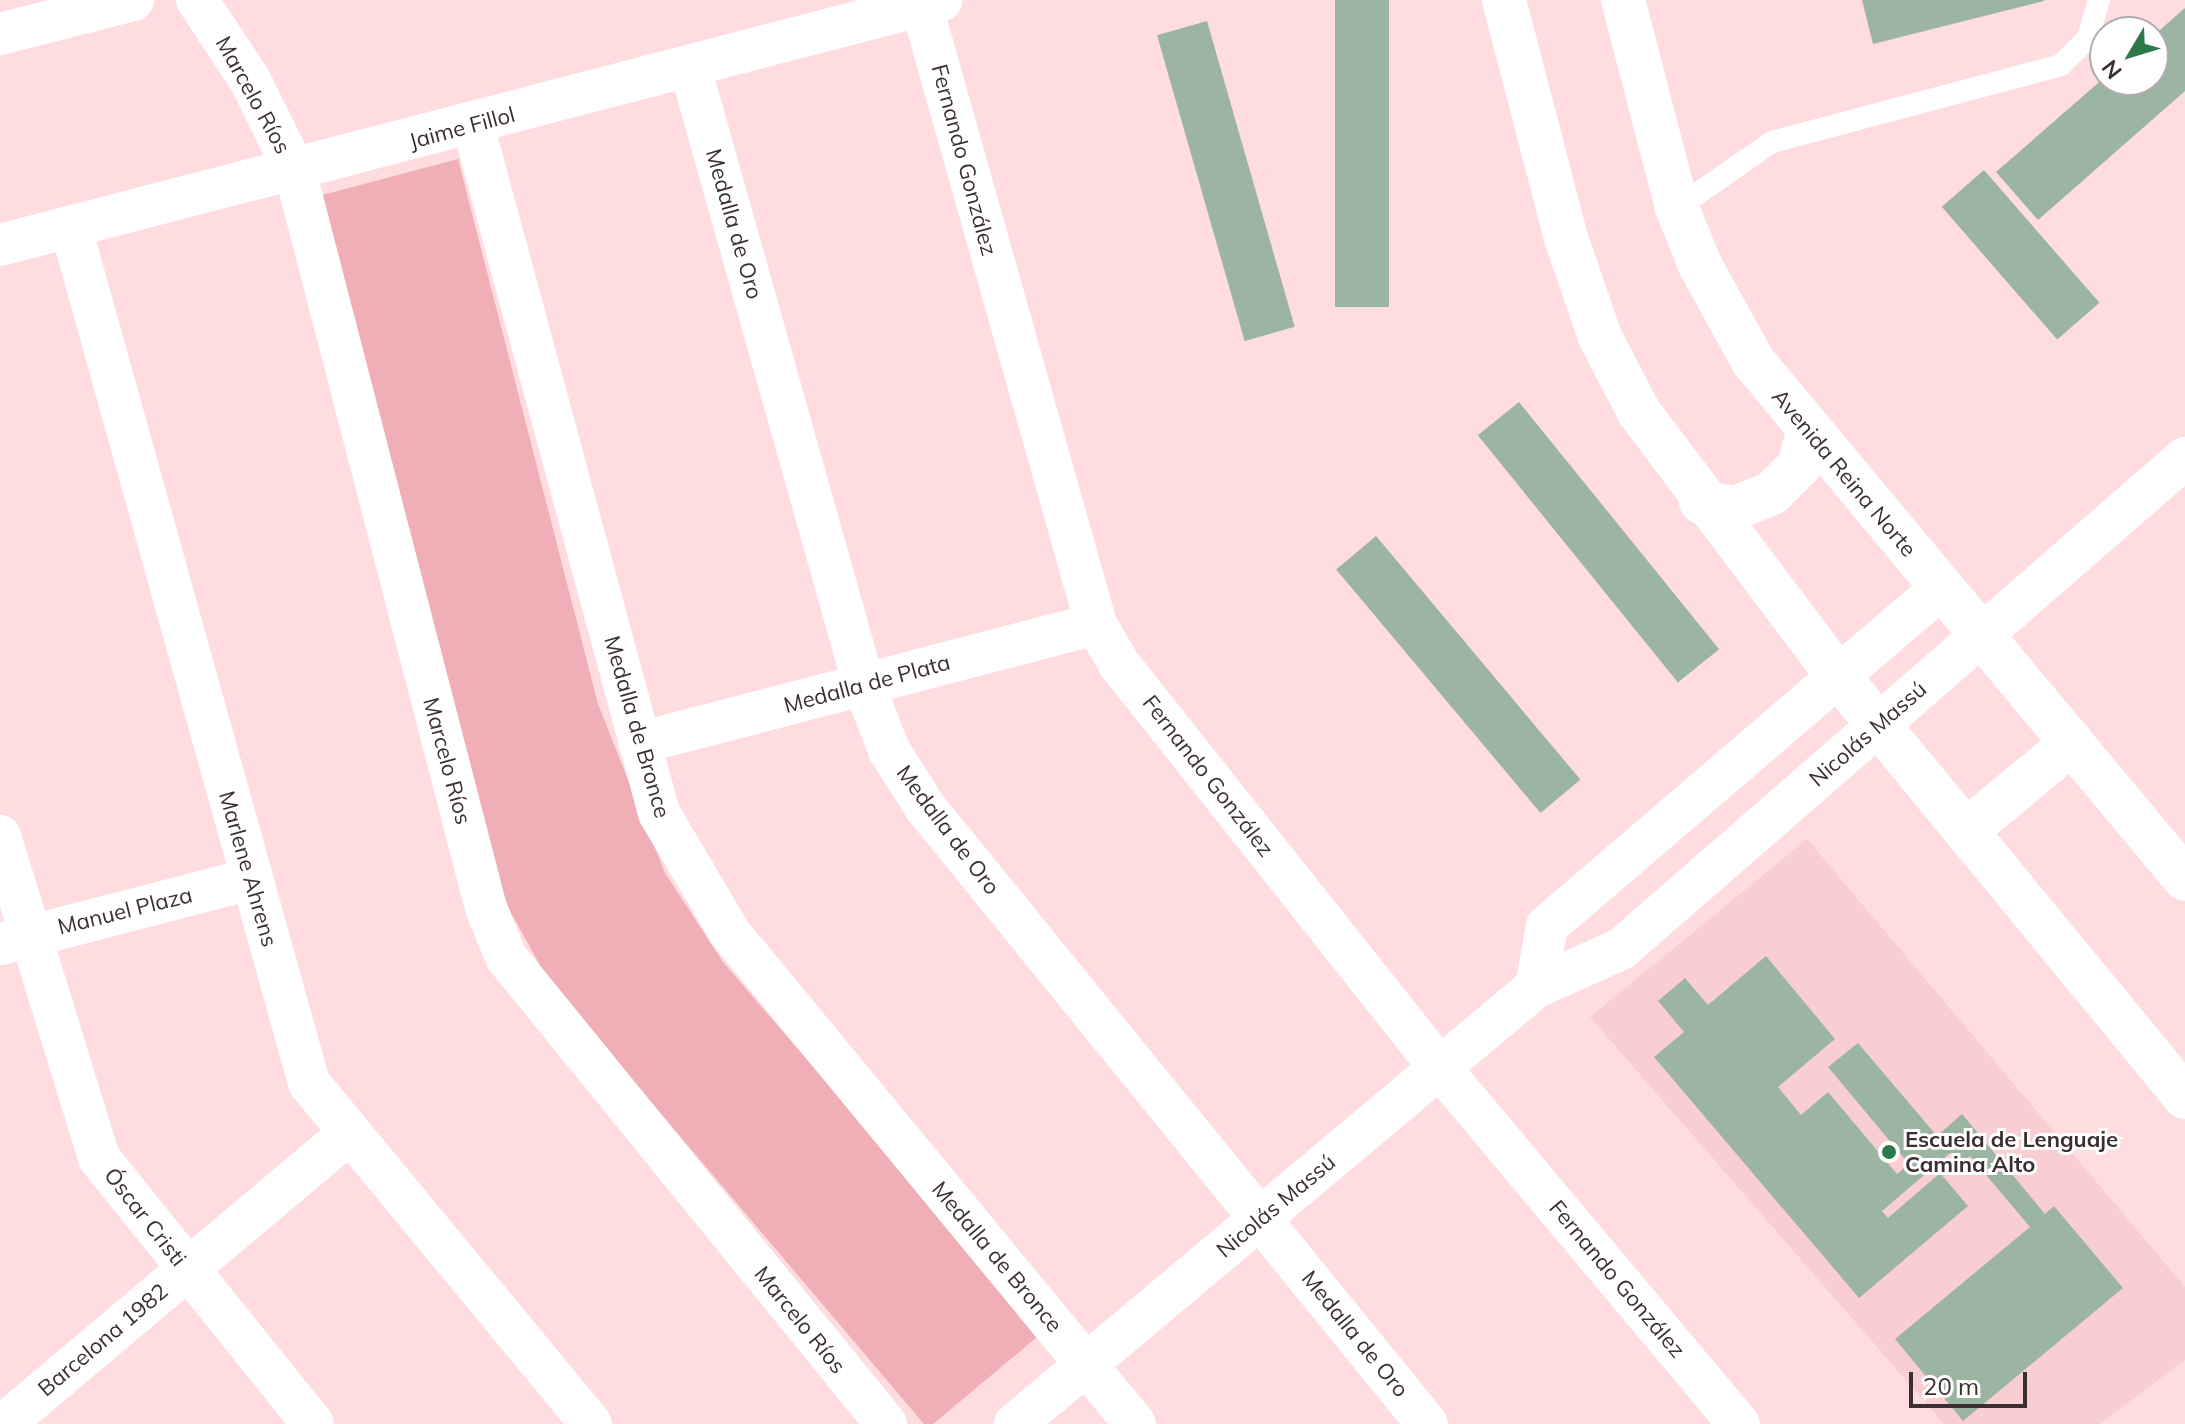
<!DOCTYPE html>
<html>
<head>
<meta charset="utf-8">
<style>
  body { margin:0 }
  #map { position:relative; width:2185px; height:1424px; overflow:hidden; background:#fedcdf; font-family:Mulish,sans-serif }
  div>[style] { position:absolute }
  .built>* { inset:0; background:#f8ced2 }
  .green>* { inset:0; background:#f0afb6 }
  .building>* { inset:0; background:#9cb4a2; transform-origin:0 0 }
  .service>* { height:22px; margin:-11px; padding:0 11px; transform-origin:11px; border-radius:11px; background:#fff }
  .minor>* { height:42px; margin:-21px; padding:0 21px; transform-origin:21px; border-radius:21px; background:#fff }
  .tertiary>* { height:44px; margin:-22px; padding:0 22px; transform-origin:22px; border-radius:22px; background:#fff }
  .dots>* { width:22px; height:22px; translate:-50% -50%; box-sizing:border-box; border:4px solid #fff; border-radius:50% }
  span { translate:-50% -50%; white-space:nowrap; text-align:center; line-height:1.15; -webkit-text-stroke:6px #fff; paint-order:stroke }
  .street-label { font-size:22px; color:#3c2f31 }
  .poi-label { font-size:22px; color:#3c2f31; font-weight:700 }
  .left { translate:0 -50%; text-align:left }
  .north { position:absolute; left:2089px; top:16px; width:80px; height:80px; box-sizing:border-box; background:#fff; border:2px solid #b1acad; border-radius:50%; rotate:232deg; font-size:22px; font-weight:700; line-height:32px; text-align:center; color:#3c2f31 }
  .north::after { content:''; display:block; margin:auto; width:28px; height:36px; background:#2c7a49; clip-path:polygon(50% 0,100% 100%,50% 72%,0 100%) }
  .scale { position:absolute; left:1909px; top:1372px; width:118px; height:36px; box-sizing:border-box; border:4px solid #3c2f31; border-top:0; padding-left:10px; font-size:24px; line-height:28px; white-space:nowrap; color:#3c2f31; -webkit-text-stroke:6px #fff; paint-order:stroke }
</style>
</head>
<body>
<div id="map">
  <div class="built">
    <div style="clip-path:polygon(1807px 839px,2185px 1287px,2185px 1360px,2100px 1424px,1944px 1424px,1590px 1017px)"></div>
  </div>
  <div class="green">
    <div style="clip-path:polygon(458px 159px,598px 704px,665px 873px,723px 962px,1042px 1333px,933px 1424px,924px 1424px,550px 983px,507px 906px,315px 197px)"></div>
  </div>
  <div class="building">
    <div style="left:1335px;top:0;width:54px;height:307px"></div>
    <div style="clip-path:polygon(1862px 0,2044px 0,2044px 1px,1873px 44px)"></div>
    <div style="clip-path:polygon(2185px 8px,2185px 91px,2038px 220px,1996px 172px,2105px 77px,2153px 80px,2153px 36px)"></div>
    <div style="left:1207px;top:21px;width:318px;height:52px;rotate:74deg"></div>
    <div style="left:1984px;top:170px;width:176px;height:56px;rotate:49deg"></div>
    <div style="left:1519px;top:402px;width:318px;height:53px;rotate:51deg"></div>
    <div style="left:1376px;top:536px;width:318px;height:52px;rotate:50deg"></div>
    <div style="clip-path:polygon(1766px 956px,1835px 1039px,1778px 1087px,1801px 1115px,1828px 1092px,1897px 1174px,1909px 1164px,1828px 1067px,1858px 1043px,1937px 1136px,1962px 1114px,2045px 1214px,2054px 1206px,2123px 1288px,1963px 1421px,1895px 1339px,2030px 1227px,1970px 1156px,1960px 1165px,1950px 1153px,1882px 1211px,1888px 1218px,1940px 1173px,1968px 1206px,1859px 1298px,1654px 1057px,1684px 1032px,1658px 1001px,1685px 978px,1708px 1005px)"></div>
  </div>
  <div class="service">
    <div style="left:1677px;top:208px;width:116px;rotate:-34.8deg"></div>
    <div style="left:1772px;top:142px;width:299px;rotate:-14.9deg"></div>
    <div style="left:2061px;top:65px;width:38px;rotate:-45deg"></div>
    <div style="left:2088px;top:38px;width:40px;rotate:-74deg"></div>
  </div>
  <div class="minor">
    <div style="left:197px;top:0;width:96px;rotate:56.5deg"></div>
    <div style="left:250px;top:80px;width:102px;rotate:63.7deg"></div>
    <div style="left:295px;top:171px;width:761px;rotate:75.47deg"></div>
    <div style="left:486px;top:908px;width:53px;rotate:67.8deg"></div>
    <div style="left:506px;top:957px;width:602px;rotate:50.86deg"></div>
    <div style="left:920px;top:0;width:648px;rotate:74.25deg"></div>
    <div style="left:1096px;top:624px;width:46px;rotate:60.1deg"></div>
    <div style="left:1119px;top:664px;width:516px;rotate:51.53deg"></div>
    <div style="left:1440px;top:1068px;width:465px;rotate:50deg"></div>
    <div style="left:0;top:34px;width:137px;rotate:-14.3deg"></div>
    <div style="left:690px;top:67px;width:642px;rotate:74.28deg"></div>
    <div style="left:864px;top:685px;width:70px;rotate:69deg"></div>
    <div style="left:889px;top:750px;width:67px;rotate:57.7deg"></div>
    <div style="left:925px;top:807px;width:795px;rotate:50.87deg"></div>
    <div style="left:473px;top:125px;width:713px;rotate:74.87deg"></div>
    <div style="left:659px;top:813px;width:139px;rotate:59.4deg"></div>
    <div style="left:730px;top:933px;width:636px;rotate:50.48deg"></div>
    <div style="left:71px;top:228px;width:888px;rotate:74.44deg"></div>
    <div style="left:309px;top:1083px;width:442px;rotate:50.4deg"></div>
    <div style="left:0;top:245px;width:973px;rotate:-14.58deg"></div>
    <div style="left:639px;top:743px;width:472px;rotate:-14.6deg"></div>
    <div style="left:0;top:836px;width:337px;rotate:72.9deg"></div>
    <div style="left:99px;top:1158px;width:341px;rotate:51.2deg"></div>
    <div style="left:1px;top:944px;width:258px;rotate:-14.6deg"></div>
    <div style="left:1536px;top:987px;width:62px;rotate:-79.8deg"></div>
    <div style="left:1547px;top:926px;width:518px;rotate:-40.61deg"></div>
    <div style="left:4px;top:1424px;width:451px;rotate:-40.1deg"></div>
    <div style="left:1015px;top:1424px;width:680px;rotate:-39.99deg"></div>
    <div style="left:1536px;top:987px;width:93px;rotate:-24.1deg"></div>
    <div style="left:1621px;top:949px;width:748px;rotate:-41.04deg"></div>
  </div>
  <div class="tertiary">
    <div style="left:1504px;top:0;width:246px;rotate:75.4deg"></div>
    <div style="left:1566px;top:238px;width:105px;rotate:71deg"></div>
    <div style="left:1600px;top:337px;width:85px;rotate:62.5deg"></div>
    <div style="left:1639px;top:412px;width:332px;rotate:53deg"></div>
    <div style="left:1839px;top:677px;width:544px;rotate:50.52deg"></div>
    <div style="left:1623px;top:0;width:215px;rotate:75.4deg"></div>
    <div style="left:1677px;top:208px;width:61px;rotate:68deg"></div>
    <div style="left:1700px;top:265px;width:110px;rotate:61.1deg"></div>
    <div style="left:1753px;top:361px;width:674px;rotate:50.17deg"></div>
    <div style="left:1701px;top:502px;width:35px;rotate:10deg"></div>
    <div style="left:1735px;top:508px;width:40px;rotate:-22deg"></div>
    <div style="left:1772px;top:493px;width:38px;rotate:-45deg"></div>
    <div style="left:1799px;top:466px;width:35px;rotate:-75deg"></div>
    <div style="left:1966px;top:831px;width:138px;rotate:-39.7deg"></div>
  </div>
  <div class="dots">
    <div style="left:1889px;top:1152px;background:#2c7a49"></div>
  </div>
  <div class="street-label">
    <span style="left:253px;top:95px;rotate:61deg">Marcelo Ríos</span>
    <span style="left:462px;top:128px;rotate:-15deg">Jaime Fillol</span>
    <span style="left:964px;top:160px;rotate:75deg">Fernando González</span>
    <span style="left:734px;top:224px;rotate:74deg">Medalla de Oro</span>
    <span style="left:1844px;top:473px;rotate:50deg">Avenida Reina Norte</span>
    <span style="left:867px;top:684px;rotate:-15deg">Medalla de Plata</span>
    <span style="left:637px;top:727px;rotate:74deg">Medalla de Bronce</span>
    <span style="left:1868px;top:734px;rotate:-41deg">Nicolás Massú</span>
    <span style="left:447px;top:761px;rotate:75deg">Marcelo Ríos</span>
    <span style="left:1208px;top:776px;rotate:52deg">Fernando González</span>
    <span style="left:948px;top:830px;rotate:53deg">Medalla de Oro</span>
    <span style="left:248px;top:869px;rotate:74deg">Marlene Ahrens</span>
    <span style="left:125px;top:911px;rotate:-14deg">Manuel Plaza</span>
    <span style="left:1276px;top:1206px;rotate:-40deg">Nicolás Massú</span>
    <span style="left:145px;top:1217px;rotate:52deg">Óscar Cristi</span>
    <span style="left:997px;top:1257px;rotate:50deg">Medalla de Bronce</span>
    <span style="left:1617px;top:1279px;rotate:50deg">Fernando González</span>
    <span style="left:800px;top:1320px;rotate:51deg">Marcelo Ríos</span>
    <span style="left:1355px;top:1334px;rotate:51deg">Medalla de Oro</span>
    <span style="left:103px;top:1340px;rotate:-40deg">Barcelona 1982</span>
  </div>
  <div class="poi-label">
    <span class="left" style="left:1905px;top:1152px">Escuela de Lenguaje<br>Camina Alto</span>
  </div>
  <div class="north">N</div>
  <div class="scale">20 m</div>
</div>
</body>
</html>
